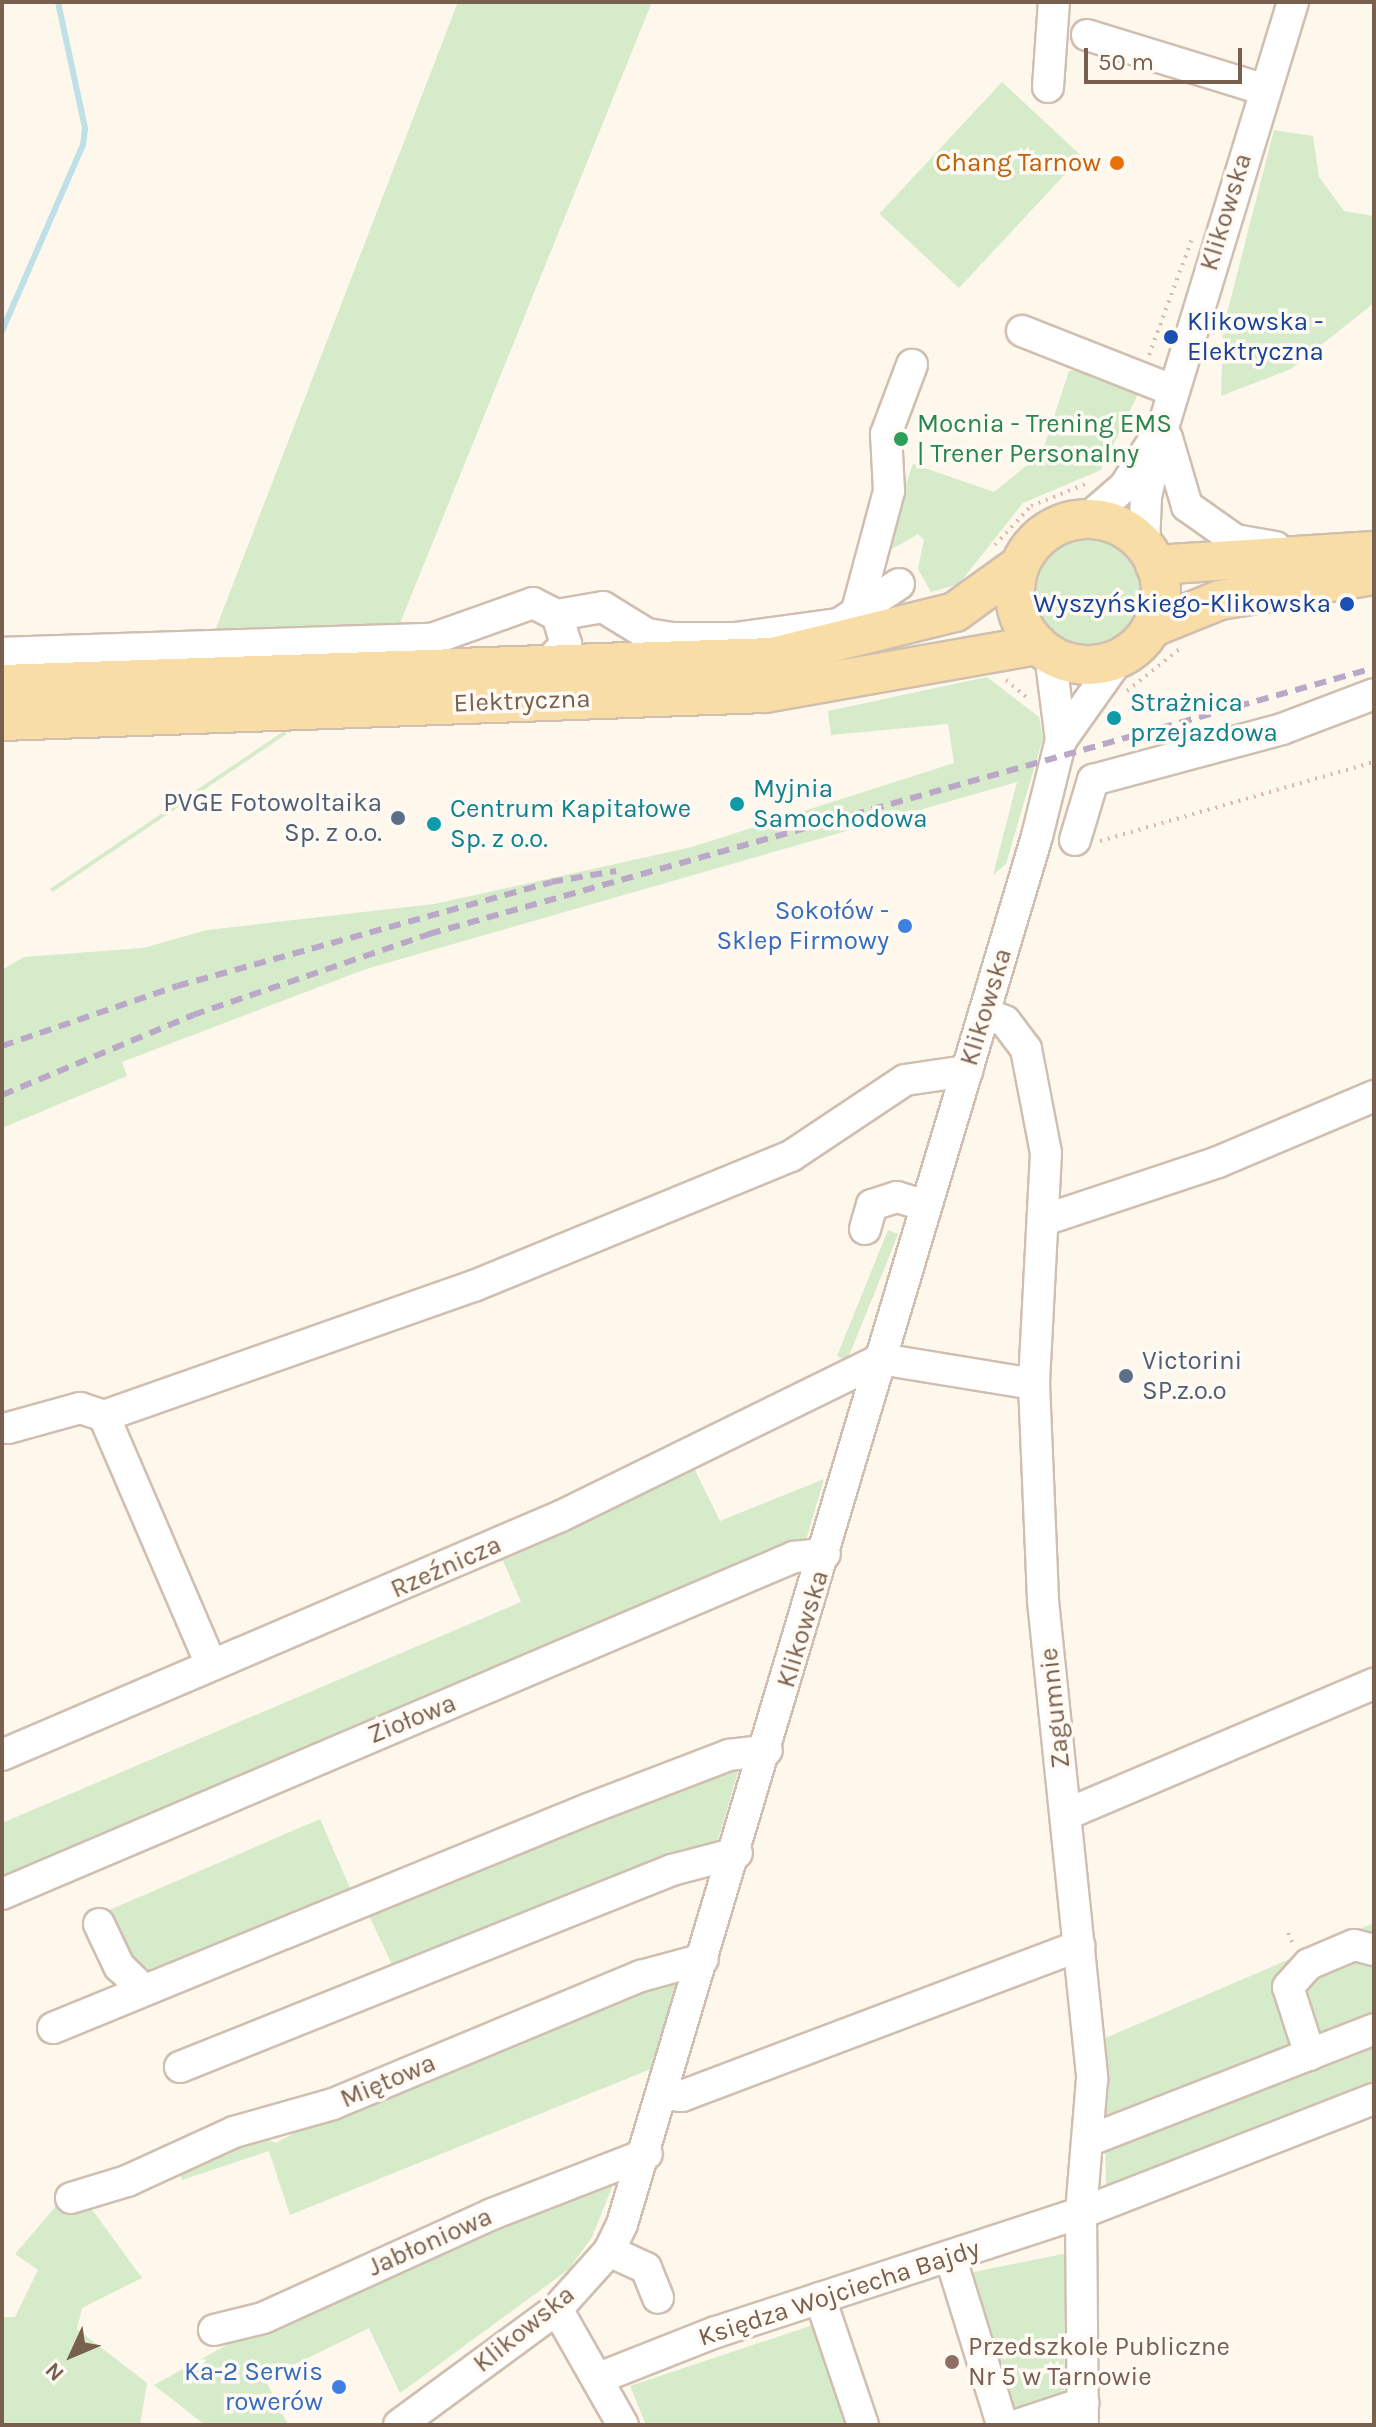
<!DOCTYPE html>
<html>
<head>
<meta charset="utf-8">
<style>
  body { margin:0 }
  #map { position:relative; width:1376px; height:2427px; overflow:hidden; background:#fdf7ec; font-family:Karla,sans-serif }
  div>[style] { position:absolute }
  .green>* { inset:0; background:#d6ebc9; transform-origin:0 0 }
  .round { border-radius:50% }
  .stream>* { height:6px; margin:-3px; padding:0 3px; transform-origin:3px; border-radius:3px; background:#bfe0e7 }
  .path>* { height:4px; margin-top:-2px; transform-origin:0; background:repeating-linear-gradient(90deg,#d8bba6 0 2px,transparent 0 8px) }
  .roads { filter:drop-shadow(2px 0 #d0bfb0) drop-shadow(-2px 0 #d0bfb0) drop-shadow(0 2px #d0bfb0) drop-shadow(0 -2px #d0bfb0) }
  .minor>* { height:30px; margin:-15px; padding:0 15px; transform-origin:15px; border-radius:15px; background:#fff }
  .major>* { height:38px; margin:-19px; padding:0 19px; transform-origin:19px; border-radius:19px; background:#f9dda6 }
  .major>.ring { margin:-19px; padding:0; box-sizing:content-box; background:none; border:38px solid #f9dda6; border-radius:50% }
  .rail>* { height:6px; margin-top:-3px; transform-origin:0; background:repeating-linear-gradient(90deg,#bba8c8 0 12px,transparent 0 20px) }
  .dots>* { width:22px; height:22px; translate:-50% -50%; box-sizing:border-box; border:4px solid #fffaf3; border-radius:50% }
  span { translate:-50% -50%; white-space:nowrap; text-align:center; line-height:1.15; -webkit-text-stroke:7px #fffaf3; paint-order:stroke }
  .food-label { font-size:26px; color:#c56008 }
  .right { translate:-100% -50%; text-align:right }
  .street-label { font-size:26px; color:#795f4e }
  .transit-label { font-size:26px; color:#164399 }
  .left { translate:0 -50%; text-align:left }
  .leisure-label { font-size:26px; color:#27864d }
  .culture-label { font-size:26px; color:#0d838f }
  .service-label { font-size:26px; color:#4e5e75 }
  .shop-label { font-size:26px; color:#366cbe }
  .education-label { font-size:26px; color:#785e54 }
  .frame { position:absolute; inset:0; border:4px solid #795f4e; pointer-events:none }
  .north { position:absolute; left:32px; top:2315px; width:80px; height:80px; -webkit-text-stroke:6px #fffaf3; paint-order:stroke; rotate:226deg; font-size:22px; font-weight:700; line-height:32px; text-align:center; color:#795f4e }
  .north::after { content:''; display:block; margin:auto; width:28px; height:36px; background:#795f4e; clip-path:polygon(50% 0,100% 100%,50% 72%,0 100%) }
  .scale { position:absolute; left:1084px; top:48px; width:158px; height:36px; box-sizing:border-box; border:4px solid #795f4e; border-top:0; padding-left:10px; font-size:24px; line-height:28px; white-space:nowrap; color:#795f4e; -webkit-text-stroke:6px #fffaf3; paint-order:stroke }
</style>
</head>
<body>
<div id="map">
  <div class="green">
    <div style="clip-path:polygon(458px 2px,652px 2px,398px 628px,213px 636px)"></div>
    <div style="left:1002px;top:82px;width:109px;height:180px;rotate:43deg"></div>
    <div style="clip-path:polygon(1274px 130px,1313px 136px,1319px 177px,1344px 211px,1374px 216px,1374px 303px,1291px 369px,1221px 396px,1223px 329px)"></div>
    <div style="clip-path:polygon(1097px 368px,1141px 388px,1101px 470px,1023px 503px,959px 584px,931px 592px,918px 569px,924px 540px,918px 534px,880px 556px,913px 464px,994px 492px,1042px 453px,1069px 371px)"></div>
    <div class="round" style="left:1033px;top:535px;width:114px;height:114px"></div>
    <div style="clip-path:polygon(987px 677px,1039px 717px,1043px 738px,1006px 864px,993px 875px,1017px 782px,366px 969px,122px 1062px,127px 1076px,2px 1128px,2px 970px,24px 957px,143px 948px,207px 930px,434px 904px,692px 847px,954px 763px,948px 724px,831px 735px,828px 711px)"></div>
    <div style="left:284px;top:731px;width:4px;height:282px;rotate:56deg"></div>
    <div style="left:888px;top:1230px;width:11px;height:136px;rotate:22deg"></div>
    <div style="clip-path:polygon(690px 1460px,720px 1521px,824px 1479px,803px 1550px,2px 1889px,2px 1823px,521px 1602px,500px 1554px)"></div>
    <div style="clip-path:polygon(742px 1758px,715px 1850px,397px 1975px,365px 1907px)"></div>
    <div style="clip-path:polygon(320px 1819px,353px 1895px,141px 1977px,100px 1914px)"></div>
    <div style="clip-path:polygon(1374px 1923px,1374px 2080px,1106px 2185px,1103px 2039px)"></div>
    <div style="clip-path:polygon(680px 1974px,651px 2069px,290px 2215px,269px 2151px,182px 2180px,175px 2165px,252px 2133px,276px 2143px,338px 2109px)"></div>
    <div style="clip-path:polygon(617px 2175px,592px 2237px,569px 2269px,400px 2393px,369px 2328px,265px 2379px,288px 2425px,205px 2425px,154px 2385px,252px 2331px)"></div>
    <div style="clip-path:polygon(63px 2198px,88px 2204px,142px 2278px,82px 2308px,77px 2329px,147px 2383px,140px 2425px,2px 2425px,2px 2317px,15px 2317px,38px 2270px,15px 2254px)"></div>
    <div style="clip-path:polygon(1068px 2253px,1063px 2418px,1005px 2425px,959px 2275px)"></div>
    <div style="clip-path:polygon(819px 2323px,851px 2425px,646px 2425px,630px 2386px)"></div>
  </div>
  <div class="stream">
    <div style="left:2px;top:331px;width:203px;rotate:-66.5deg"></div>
    <div style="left:83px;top:145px;width:17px;rotate:-83deg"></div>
    <div style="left:85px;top:128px;width:129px;rotate:-102.1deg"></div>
  </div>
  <div class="path">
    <div style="left:1149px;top:355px;width:127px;rotate:-69.7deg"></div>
    <div style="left:995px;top:545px;width:53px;rotate:-47.3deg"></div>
    <div style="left:1031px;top:506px;width:61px;rotate:-22deg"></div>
    <div style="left:1006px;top:680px;width:31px;rotate:40deg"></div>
    <div style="left:1127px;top:691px;width:70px;rotate:-38.7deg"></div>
    <div style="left:1100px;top:841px;width:285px;rotate:-16.1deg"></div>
    <div style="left:1288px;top:1933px;width:14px;rotate:65deg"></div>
  </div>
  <div class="roads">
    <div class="minor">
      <div style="left:1087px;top:35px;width:184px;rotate:17.1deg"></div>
      <div style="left:1048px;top:87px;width:85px;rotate:-86deg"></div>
      <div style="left:1022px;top:331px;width:163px;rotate:21.5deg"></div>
      <div style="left:1167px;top:438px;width:71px;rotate:73.6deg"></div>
      <div style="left:1187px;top:506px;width:59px;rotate:35.3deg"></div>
      <div style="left:1235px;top:540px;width:41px;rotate:9.9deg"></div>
      <div style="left:1087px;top:519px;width:50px;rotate:-41deg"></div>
      <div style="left:1125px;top:486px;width:47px;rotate:-58deg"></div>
      <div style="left:1144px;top:546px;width:50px;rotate:-87.7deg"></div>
      <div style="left:1146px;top:496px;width:74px;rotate:-76deg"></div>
      <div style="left:1164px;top:424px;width:441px;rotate:-73deg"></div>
      <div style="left:855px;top:618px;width:131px;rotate:-75deg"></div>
      <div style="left:889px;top:491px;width:57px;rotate:-93deg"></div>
      <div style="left:886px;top:434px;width:74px;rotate:-69.4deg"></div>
      <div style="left:2px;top:653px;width:430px;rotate:-1.9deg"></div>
      <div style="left:432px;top:639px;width:107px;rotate:-19.6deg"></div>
      <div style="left:533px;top:603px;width:27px;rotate:27deg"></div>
      <div style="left:557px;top:615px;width:47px;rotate:-9.9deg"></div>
      <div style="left:603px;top:607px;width:52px;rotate:31.5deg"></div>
      <div style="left:647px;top:634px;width:24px;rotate:9deg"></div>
      <div style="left:671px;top:638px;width:64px"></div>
      <div style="left:735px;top:638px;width:105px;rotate:-7.7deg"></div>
      <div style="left:839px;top:624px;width:72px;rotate:-33.7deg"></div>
      <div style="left:544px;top:667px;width:32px;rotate:-46deg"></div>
      <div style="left:566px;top:644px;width:30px;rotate:-107deg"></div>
      <div style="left:1061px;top:740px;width:102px;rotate:-54.6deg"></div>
      <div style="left:1075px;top:840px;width:63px;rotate:-73.3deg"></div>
      <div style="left:1093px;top:780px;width:196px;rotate:-15.1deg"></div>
      <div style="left:1282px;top:729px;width:98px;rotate:-20.8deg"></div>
      <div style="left:984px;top:1013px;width:22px;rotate:21deg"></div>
      <div style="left:1005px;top:1021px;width:35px;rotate:53deg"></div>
      <div style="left:1026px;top:1049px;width:106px;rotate:79.1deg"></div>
      <div style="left:1046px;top:1153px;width:231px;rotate:93deg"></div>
      <div style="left:1034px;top:1384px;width:217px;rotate:87.6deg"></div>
      <div style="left:1043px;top:1601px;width:481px;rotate:84.1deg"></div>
      <div style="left:1092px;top:2079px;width:134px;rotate:94.7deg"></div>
      <div style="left:1081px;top:2213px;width:212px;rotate:89.5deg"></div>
      <div style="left:1044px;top:1220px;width:183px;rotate:-18.4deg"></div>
      <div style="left:1218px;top:1162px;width:169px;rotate:-22.9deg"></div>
      <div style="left:865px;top:1229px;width:25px;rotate:-74deg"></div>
      <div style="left:872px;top:1205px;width:26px;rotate:-18deg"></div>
      <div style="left:897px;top:1197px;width:30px;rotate:17deg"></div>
      <div style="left:104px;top:1416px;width:271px;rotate:66.7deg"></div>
      <div style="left:8px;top:1428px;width:75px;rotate:-15.5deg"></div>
      <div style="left:80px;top:1408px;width:25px;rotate:18deg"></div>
      <div style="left:104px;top:1416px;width:392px;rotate:-19.4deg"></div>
      <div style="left:474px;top:1286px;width:343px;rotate:-22.3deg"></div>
      <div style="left:791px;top:1156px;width:137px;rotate:-33.7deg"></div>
      <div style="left:905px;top:1080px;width:63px;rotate:-8.3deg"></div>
      <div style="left:2px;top:1755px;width:608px;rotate:-23.15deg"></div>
      <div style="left:561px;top:1516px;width:356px;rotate:-26.1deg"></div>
      <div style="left:881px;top:1359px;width:155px;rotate:9.3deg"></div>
      <div style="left:1067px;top:1814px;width:333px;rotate:-23deg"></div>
      <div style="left:2px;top:1894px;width:861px;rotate:-23.05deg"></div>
      <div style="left:794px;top:1557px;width:31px;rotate:-6deg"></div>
      <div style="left:99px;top:1924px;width:47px;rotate:64.5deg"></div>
      <div style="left:119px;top:1966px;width:32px;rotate:44deg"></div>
      <div style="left:53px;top:2028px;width:578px;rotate:-22.26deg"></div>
      <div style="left:588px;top:1809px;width:151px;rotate:-21deg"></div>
      <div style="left:729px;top:1755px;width:38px;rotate:-7deg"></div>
      <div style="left:1310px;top:2055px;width:71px;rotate:-107.9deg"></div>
      <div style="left:1288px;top:1987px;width:31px;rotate:-48deg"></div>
      <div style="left:1309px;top:1964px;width:49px;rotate:-22.9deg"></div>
      <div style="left:1354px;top:1945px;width:21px;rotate:14deg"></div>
      <div style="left:180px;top:2067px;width:530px;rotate:-21.82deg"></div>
      <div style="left:672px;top:1870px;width:67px;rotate:-14.7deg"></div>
      <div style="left:665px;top:2094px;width:17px;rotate:7deg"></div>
      <div style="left:682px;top:2096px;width:425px;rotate:-20.7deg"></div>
      <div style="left:1090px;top:2140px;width:305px;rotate:-21.3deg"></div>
      <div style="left:71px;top:2198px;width:59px;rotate:-16.9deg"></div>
      <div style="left:127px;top:2181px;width:118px;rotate:-24.6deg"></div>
      <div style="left:234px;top:2132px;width:103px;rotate:-15.8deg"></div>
      <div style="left:333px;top:2104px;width:334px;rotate:-22.6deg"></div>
      <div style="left:641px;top:1976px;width:64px;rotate:-15.3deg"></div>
      <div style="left:609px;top:2251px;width:41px;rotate:24.7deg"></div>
      <div style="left:646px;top:2268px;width:32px;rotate:68deg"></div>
      <div style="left:950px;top:2256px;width:176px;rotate:72.8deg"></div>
      <div style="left:820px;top:2298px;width:134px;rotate:71.3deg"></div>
      <div style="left:557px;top:2309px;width:133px;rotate:60.4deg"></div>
      <div style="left:214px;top:2330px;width:50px;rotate:-13.8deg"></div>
      <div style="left:263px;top:2318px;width:252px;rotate:-24.4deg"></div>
      <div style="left:492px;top:2214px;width:166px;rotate:-21.2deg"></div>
      <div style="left:599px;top:2378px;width:126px;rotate:-21.5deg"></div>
      <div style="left:716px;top:2332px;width:384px;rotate:-18.1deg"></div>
      <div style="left:1081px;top:2213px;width:314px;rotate:-21.3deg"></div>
      <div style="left:399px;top:2425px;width:196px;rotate:-36.3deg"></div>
      <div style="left:557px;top:2309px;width:78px;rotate:-48.1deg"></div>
      <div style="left:609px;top:2251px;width:30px;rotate:-64deg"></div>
      <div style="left:622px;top:2224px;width:1449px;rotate:-73.35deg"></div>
      <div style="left:1037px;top:836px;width:99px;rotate:-76deg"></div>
      <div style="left:1061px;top:740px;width:87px;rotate:-97.3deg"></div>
      <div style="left:1017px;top:2425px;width:70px;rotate:-18.4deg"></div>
    </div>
    <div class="major">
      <div class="ring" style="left:1015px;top:519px;width:108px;height:108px"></div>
      <div style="left:1155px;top:565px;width:219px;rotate:-3.7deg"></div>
      <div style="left:1151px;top:628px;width:74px;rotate:-22.1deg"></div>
      <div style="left:1220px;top:600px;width:156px;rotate:-9.2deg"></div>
      <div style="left:2px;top:684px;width:771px;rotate:-2.01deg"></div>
      <div style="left:773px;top:657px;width:187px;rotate:-13.9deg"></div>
      <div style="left:955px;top:612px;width:80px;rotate:-35.9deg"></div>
      <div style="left:2px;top:721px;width:764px;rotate:-2.1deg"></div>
      <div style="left:765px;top:693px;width:277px;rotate:-10deg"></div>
    </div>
  </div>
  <div class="rail">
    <div style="left:2px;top:1046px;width:185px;rotate:-18.9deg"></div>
    <div style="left:177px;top:986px;width:388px;rotate:-15.5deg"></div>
    <div style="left:551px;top:882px;width:66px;rotate:-9.6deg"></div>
    <div style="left:2px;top:1095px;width:207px;rotate:-22.7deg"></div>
    <div style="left:193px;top:1015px;width:250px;rotate:-18.9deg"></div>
    <div style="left:429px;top:934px;width:982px;rotate:-15.72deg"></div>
  </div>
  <div class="dots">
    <div style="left:1117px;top:163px;background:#e8710a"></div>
    <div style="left:1171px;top:337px;background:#1a4fb4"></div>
    <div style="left:901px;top:439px;background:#2e9e5b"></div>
    <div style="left:1347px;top:604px;background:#1a4fb4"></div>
    <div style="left:1114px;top:718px;background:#0f9aa8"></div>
    <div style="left:737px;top:804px;background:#0f9aa8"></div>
    <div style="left:398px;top:818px;background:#5c6f8a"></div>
    <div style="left:434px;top:824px;background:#0f9aa8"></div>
    <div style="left:905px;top:926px;background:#3f7fe0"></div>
    <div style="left:1126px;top:1376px;background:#5c6f8a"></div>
    <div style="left:952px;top:2362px;background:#8d6e63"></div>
    <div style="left:339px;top:2387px;background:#3f7fe0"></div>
  </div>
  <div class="food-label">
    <span class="right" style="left:1101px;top:163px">Chang Tarnow</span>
  </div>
  <div class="street-label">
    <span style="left:1226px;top:212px;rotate:-73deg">Klikowska</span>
    <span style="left:522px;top:701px;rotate:-2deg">Elektryczna</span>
    <span style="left:986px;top:1007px;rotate:-73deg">Klikowska</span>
    <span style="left:446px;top:1567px;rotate:-24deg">Rzeźnicza</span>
    <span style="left:803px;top:1629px;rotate:-73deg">Klikowska</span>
    <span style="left:1055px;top:1708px;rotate:-96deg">Zagumnie</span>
    <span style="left:412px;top:1719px;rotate:-22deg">Ziołowa</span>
    <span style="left:388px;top:2081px;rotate:-23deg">Miętowa</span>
    <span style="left:430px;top:2242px;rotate:-24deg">Jabłoniowa</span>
    <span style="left:839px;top:2293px;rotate:-18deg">Księdza Wojciecha Bajdy</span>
    <span style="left:524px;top:2329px;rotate:-39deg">Klikowska</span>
  </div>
  <div class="transit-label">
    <span class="left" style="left:1187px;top:337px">Klikowska -<br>Elektryczna</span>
    <span class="right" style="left:1331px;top:604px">Wyszyńskiego-Klikowska</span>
  </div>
  <div class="leisure-label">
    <span class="left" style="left:917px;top:439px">Mocnia - Trening EMS<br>| Trener Personalny</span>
  </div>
  <div class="culture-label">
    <span class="left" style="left:1130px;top:718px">Strażnica<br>przejazdowa</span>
    <span class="left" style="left:753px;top:804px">Myjnia<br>Samochodowa</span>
    <span class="left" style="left:450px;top:824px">Centrum Kapitałowe<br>Sp. z o.o.</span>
  </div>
  <div class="service-label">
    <span class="right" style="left:382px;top:818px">PVGE Fotowoltaika<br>Sp. z o.o.</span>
    <span class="left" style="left:1142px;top:1376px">Victorini<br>SP.z.o.o</span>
  </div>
  <div class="shop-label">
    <span class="right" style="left:889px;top:926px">Sokołów -<br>Sklep Firmowy</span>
    <span class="right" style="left:323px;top:2387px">Ka-2 Serwis<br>rowerów</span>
  </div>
  <div class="education-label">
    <span class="left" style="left:968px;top:2362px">Przedszkole Publiczne<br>Nr 5 w Tarnowie</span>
  </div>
  <div class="frame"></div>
  <div class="north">N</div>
  <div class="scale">50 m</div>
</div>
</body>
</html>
